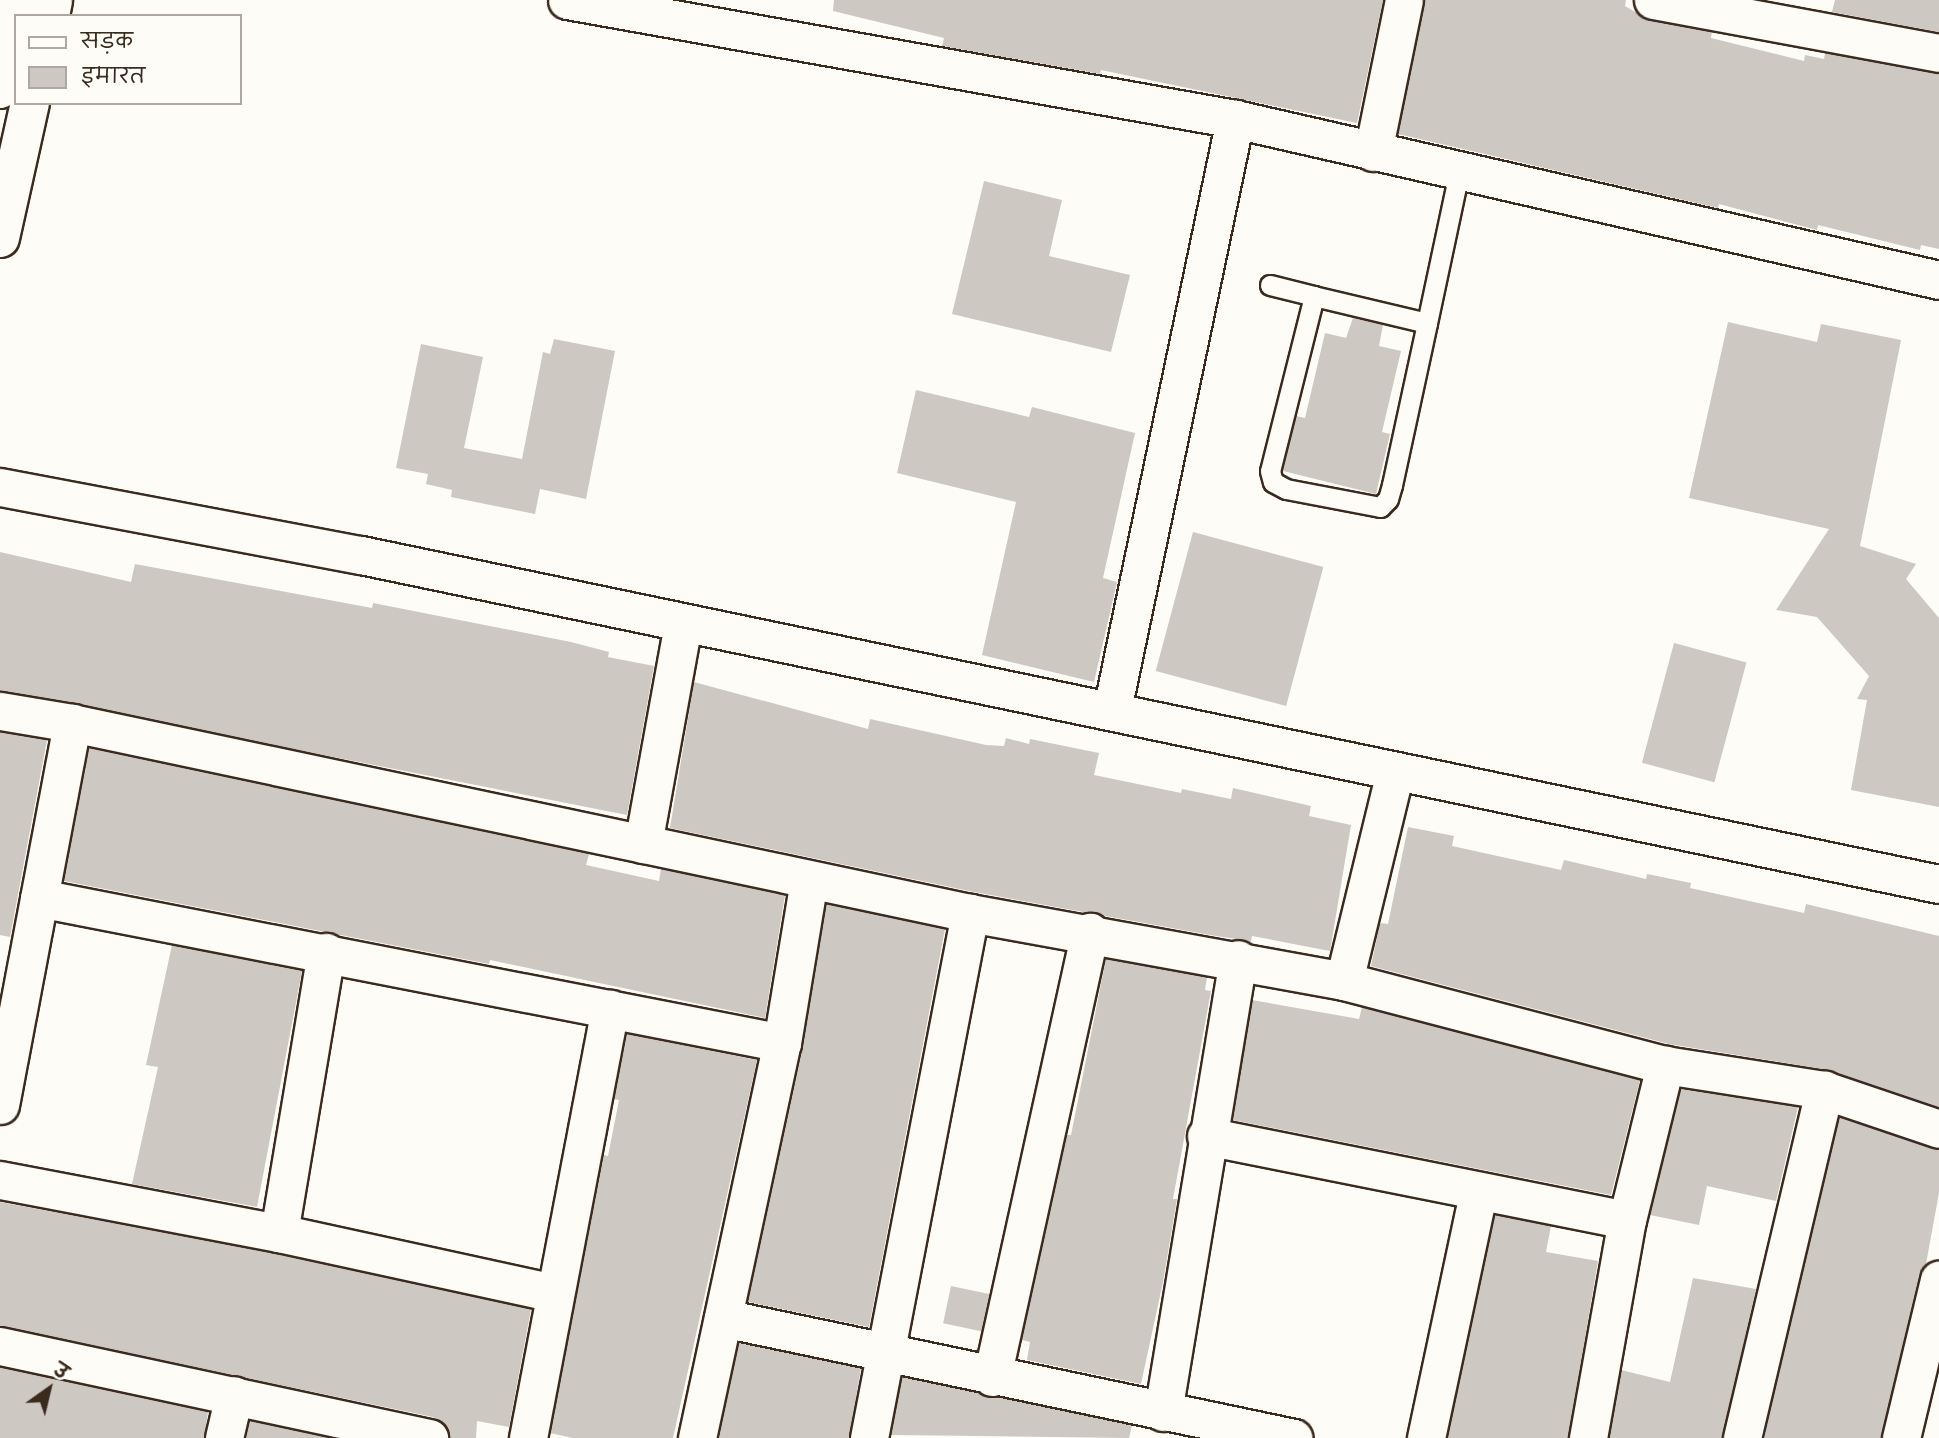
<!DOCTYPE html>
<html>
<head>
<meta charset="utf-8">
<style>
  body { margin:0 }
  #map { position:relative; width:1939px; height:1438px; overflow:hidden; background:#fdfcf7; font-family:"Shantell Sans","Playpen Sans Deva",sans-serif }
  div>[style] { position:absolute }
  .building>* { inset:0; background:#cdc8c2; transform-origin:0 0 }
  .roads { filter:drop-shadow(2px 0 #3b2a1e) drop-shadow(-2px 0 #3b2a1e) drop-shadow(0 2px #3b2a1e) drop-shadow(0 -2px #3b2a1e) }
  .lane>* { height:19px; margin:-9.5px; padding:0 9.5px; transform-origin:9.5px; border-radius:9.5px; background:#fdfcf7 }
  .street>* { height:37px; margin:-18.5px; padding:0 18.5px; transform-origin:18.5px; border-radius:18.5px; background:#fdfcf7 }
  .secondary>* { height:38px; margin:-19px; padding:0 19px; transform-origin:19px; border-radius:19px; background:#fdfcf7 }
  .highway>* { height:38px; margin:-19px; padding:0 19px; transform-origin:19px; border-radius:19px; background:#fdfcf7 }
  span { translate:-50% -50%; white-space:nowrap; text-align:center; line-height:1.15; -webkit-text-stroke:7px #fdfcf7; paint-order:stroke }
  .legend { position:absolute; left:14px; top:14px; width:228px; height:91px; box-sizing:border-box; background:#fdfcf7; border:2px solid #afa8a0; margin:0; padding:9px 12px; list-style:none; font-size:21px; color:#3b2a1e }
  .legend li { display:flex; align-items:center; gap:14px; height:35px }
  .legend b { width:35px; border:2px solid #afa8a0 }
  .north { position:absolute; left:14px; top:1354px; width:70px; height:70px; -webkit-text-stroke:5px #fdfcf7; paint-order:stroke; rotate:34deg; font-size:19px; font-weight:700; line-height:28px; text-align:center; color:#3b2a1e }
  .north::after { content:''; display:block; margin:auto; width:24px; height:32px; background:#3b2a1e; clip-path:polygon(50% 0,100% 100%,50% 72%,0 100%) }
</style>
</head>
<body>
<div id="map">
  <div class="building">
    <div style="clip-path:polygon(834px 0,1383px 0,1357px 123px,1101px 70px,1100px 74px,942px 46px,944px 38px,833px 11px)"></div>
    <div style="clip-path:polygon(1424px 0,1626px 0,1625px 6px,1649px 20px,1712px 32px,1711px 38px,1804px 61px,1805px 55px,1824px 59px,1825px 53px,1939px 73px,1939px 249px,1921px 245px,1920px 250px,1818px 225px,1817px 230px,1719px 204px,1718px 208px,1398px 134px)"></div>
    <div style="clip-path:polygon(1835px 0,1939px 0,1939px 32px,1832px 12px)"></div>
    <div style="clip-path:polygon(984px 181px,1062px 200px,1049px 256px,1130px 275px,1111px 352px,952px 314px)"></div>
    <div style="clip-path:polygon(1353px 318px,1383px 325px,1379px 346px,1401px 351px,1382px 432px,1390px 434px,1376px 494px,1283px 471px,1296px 416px,1305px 418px,1325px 333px,1346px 338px)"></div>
    <div style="clip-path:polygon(1728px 322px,1817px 342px,1821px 324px,1901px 340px,1860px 546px,1916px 564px,1906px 579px,1939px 618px,1939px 807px,1851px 790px,1867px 700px,1857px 699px,1869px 676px,1817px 617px,1776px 610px,1829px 529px,1689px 498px)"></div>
    <div style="clip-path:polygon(554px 339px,615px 351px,586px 499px,540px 489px,535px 514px,451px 497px,452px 490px,426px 484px,428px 474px,396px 468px,421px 344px,483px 357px,464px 448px,522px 459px,543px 352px,550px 354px)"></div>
    <div style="clip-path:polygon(916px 390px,1029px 417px,1032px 407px,1135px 433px,1103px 578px,1117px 582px,1094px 682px,982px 655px,1016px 502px,897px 473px)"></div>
    <div style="left:1193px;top:532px;width:135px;height:144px;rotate:15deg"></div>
    <div style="clip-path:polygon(0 552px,131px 582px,135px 564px,372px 608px,373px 603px,571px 642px,609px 652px,608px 657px,654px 666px,627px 815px,0 691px)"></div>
    <div style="left:1674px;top:643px;width:75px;height:124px;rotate:15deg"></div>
    <div style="clip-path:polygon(694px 682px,868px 729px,870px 719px,986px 745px,1004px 746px,1006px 738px,1029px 744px,1030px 739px,1099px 753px,1094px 775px,1181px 793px,1182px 789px,1231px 799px,1233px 788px,1311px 806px,1309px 816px,1351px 825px,1330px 951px,1252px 936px,1251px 941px,1216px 936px,974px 892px,670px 828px)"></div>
    <div style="clip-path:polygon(0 732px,47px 740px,10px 937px,0 935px)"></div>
    <div style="clip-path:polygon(89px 748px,589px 854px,586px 865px,659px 881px,661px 869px,785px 895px,765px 1018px,490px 960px,489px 964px,64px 881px)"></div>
    <div style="clip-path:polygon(1408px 827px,1454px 836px,1452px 846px,1561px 870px,1564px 860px,1646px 879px,1647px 874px,1691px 883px,1690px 888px,1804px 913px,1806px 904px,1939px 936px,1939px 1107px,1829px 1070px,1669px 1044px,1371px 966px,1380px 923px,1388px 924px)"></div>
    <div style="clip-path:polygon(826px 904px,945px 929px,869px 1327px,748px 1302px,803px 1047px)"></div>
    <div style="clip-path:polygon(172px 945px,302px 971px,257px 1207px,132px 1184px,158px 1067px,146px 1065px)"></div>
    <div style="clip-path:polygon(1106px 959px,1207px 977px,1205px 990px,1211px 991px,1173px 1199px,1177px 1199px,1163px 1282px,1141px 1384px,1027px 1360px,1030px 1342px,1022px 1340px,1067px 1135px,1071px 1135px)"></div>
    <div style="clip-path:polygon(1252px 1000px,1359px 1019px,1362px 1007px,1640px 1080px,1611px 1195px,1233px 1120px)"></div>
    <div style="clip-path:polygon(627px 1034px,757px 1060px,673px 1438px,573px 1438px,550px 1433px,604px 1155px,608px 1156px,619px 1100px,614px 1099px)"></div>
    <div style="clip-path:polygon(1681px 1089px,1798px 1107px,1776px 1201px,1707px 1186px,1699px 1225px,1650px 1215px)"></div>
    <div style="clip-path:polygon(1839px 1117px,1939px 1149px,1939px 1193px,1926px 1264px,1919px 1275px,1881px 1438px,1764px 1438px)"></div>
    <div style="clip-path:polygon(0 1202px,248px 1248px,531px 1309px,509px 1427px,477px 1421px,476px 1438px,449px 1438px,444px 1423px,433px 1417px,0 1326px)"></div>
    <div style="clip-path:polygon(1495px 1215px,1551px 1226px,1546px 1252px,1598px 1261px,1568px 1438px,1447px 1438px)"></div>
    <div style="clip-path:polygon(1693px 1278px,1756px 1289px,1722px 1438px,1609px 1438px,1621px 1370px,1670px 1382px)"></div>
    <div style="left:951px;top:1286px;width:39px;height:38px;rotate:12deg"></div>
    <div style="clip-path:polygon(739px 1343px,861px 1368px,849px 1438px,719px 1438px)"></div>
    <div style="clip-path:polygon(0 1367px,208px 1412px,204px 1438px,0 1438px)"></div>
    <div style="clip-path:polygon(902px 1377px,1132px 1425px,1129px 1438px,891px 1435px)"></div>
    <div style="clip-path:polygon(250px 1421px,329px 1438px,246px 1438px)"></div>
  </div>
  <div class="roads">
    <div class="lane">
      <div style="left:1270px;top:285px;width:45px;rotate:14deg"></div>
      <div style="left:1427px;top:323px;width:116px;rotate:-166.6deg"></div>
      <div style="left:1314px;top:296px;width:180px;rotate:104.1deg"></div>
      <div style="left:1270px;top:471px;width:11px;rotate:75deg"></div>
      <div style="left:1273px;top:482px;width:15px;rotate:28deg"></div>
      <div style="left:1286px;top:489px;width:96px;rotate:10.8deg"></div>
      <div style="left:1380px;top:507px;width:11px;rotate:-45deg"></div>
      <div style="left:1388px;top:499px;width:15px;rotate:-74deg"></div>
      <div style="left:1392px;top:485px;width:166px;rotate:-77.8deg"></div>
      <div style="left:1427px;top:323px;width:154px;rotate:-78deg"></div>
    </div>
    <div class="street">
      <div style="left:567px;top:0;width:679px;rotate:10.1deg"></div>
      <div style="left:1235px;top:119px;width:722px;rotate:12.88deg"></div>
      <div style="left:1653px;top:0;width:291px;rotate:10.5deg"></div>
      <div style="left:1373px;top:152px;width:155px;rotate:-78.5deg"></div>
      <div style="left:0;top:487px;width:367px;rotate:10.7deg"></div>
      <div style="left:361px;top:555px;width:1612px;rotate:11.78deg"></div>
      <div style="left:1112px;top:710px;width:604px;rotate:-78.24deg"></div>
      <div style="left:0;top:711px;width:73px;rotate:9.5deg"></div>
      <div style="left:72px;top:723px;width:918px;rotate:11.95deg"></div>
      <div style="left:970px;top:913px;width:380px;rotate:10.3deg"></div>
      <div style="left:1344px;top:981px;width:332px;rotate:14.7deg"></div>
      <div style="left:1665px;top:1065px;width:161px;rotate:8.9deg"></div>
      <div style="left:1824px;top:1090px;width:121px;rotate:18.7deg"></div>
      <div style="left:643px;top:844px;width:224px;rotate:-79.7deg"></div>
      <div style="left:39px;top:898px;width:757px;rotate:11.04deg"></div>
      <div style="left:1344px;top:981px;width:216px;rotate:-76.3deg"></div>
      <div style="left:0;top:1105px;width:389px;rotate:-79.3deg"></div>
      <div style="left:1206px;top:1136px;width:429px;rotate:11.3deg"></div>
      <div style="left:0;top:1180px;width:284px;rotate:10.8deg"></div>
      <div style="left:279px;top:1233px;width:282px;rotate:12.3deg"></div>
      <div style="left:279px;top:1233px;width:285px;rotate:-80.5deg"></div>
      <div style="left:723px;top:1318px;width:583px;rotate:11.87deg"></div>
      <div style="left:0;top:1346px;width:439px;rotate:12.1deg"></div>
      <div style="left:992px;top:1377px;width:456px;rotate:-77.6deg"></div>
      <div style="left:1163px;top:1412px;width:459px;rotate:-80.6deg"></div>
      <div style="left:224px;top:1438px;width:44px;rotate:-76.9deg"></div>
      <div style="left:528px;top:1438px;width:437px;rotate:-79.2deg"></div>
      <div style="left:697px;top:1438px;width:404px;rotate:-77.9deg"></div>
      <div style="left:782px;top:1043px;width:165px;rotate:-80.6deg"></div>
      <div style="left:869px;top:1438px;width:535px;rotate:-79.11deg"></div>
      <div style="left:1426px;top:1438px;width:250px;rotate:-78deg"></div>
      <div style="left:1588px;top:1438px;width:221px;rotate:-79.9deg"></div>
      <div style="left:1627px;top:1220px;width:160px;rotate:-76.2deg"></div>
      <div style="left:1742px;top:1438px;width:358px;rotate:-76.7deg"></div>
      <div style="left:1901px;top:1438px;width:163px;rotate:-76.5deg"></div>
    </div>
    <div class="secondary">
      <div style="left:50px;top:16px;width:16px;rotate:-79deg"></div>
      <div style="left:0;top:238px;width:138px;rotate:-77.5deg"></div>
    </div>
    <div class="highway">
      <div style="left:0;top:89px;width:91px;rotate:-78.6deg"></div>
    </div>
  </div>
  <ul class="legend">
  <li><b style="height:9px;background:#fdfcf7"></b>सड़क</li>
  <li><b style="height:19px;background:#cdc8c2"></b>इमारत</li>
  </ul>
  <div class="north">उ</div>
</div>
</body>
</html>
